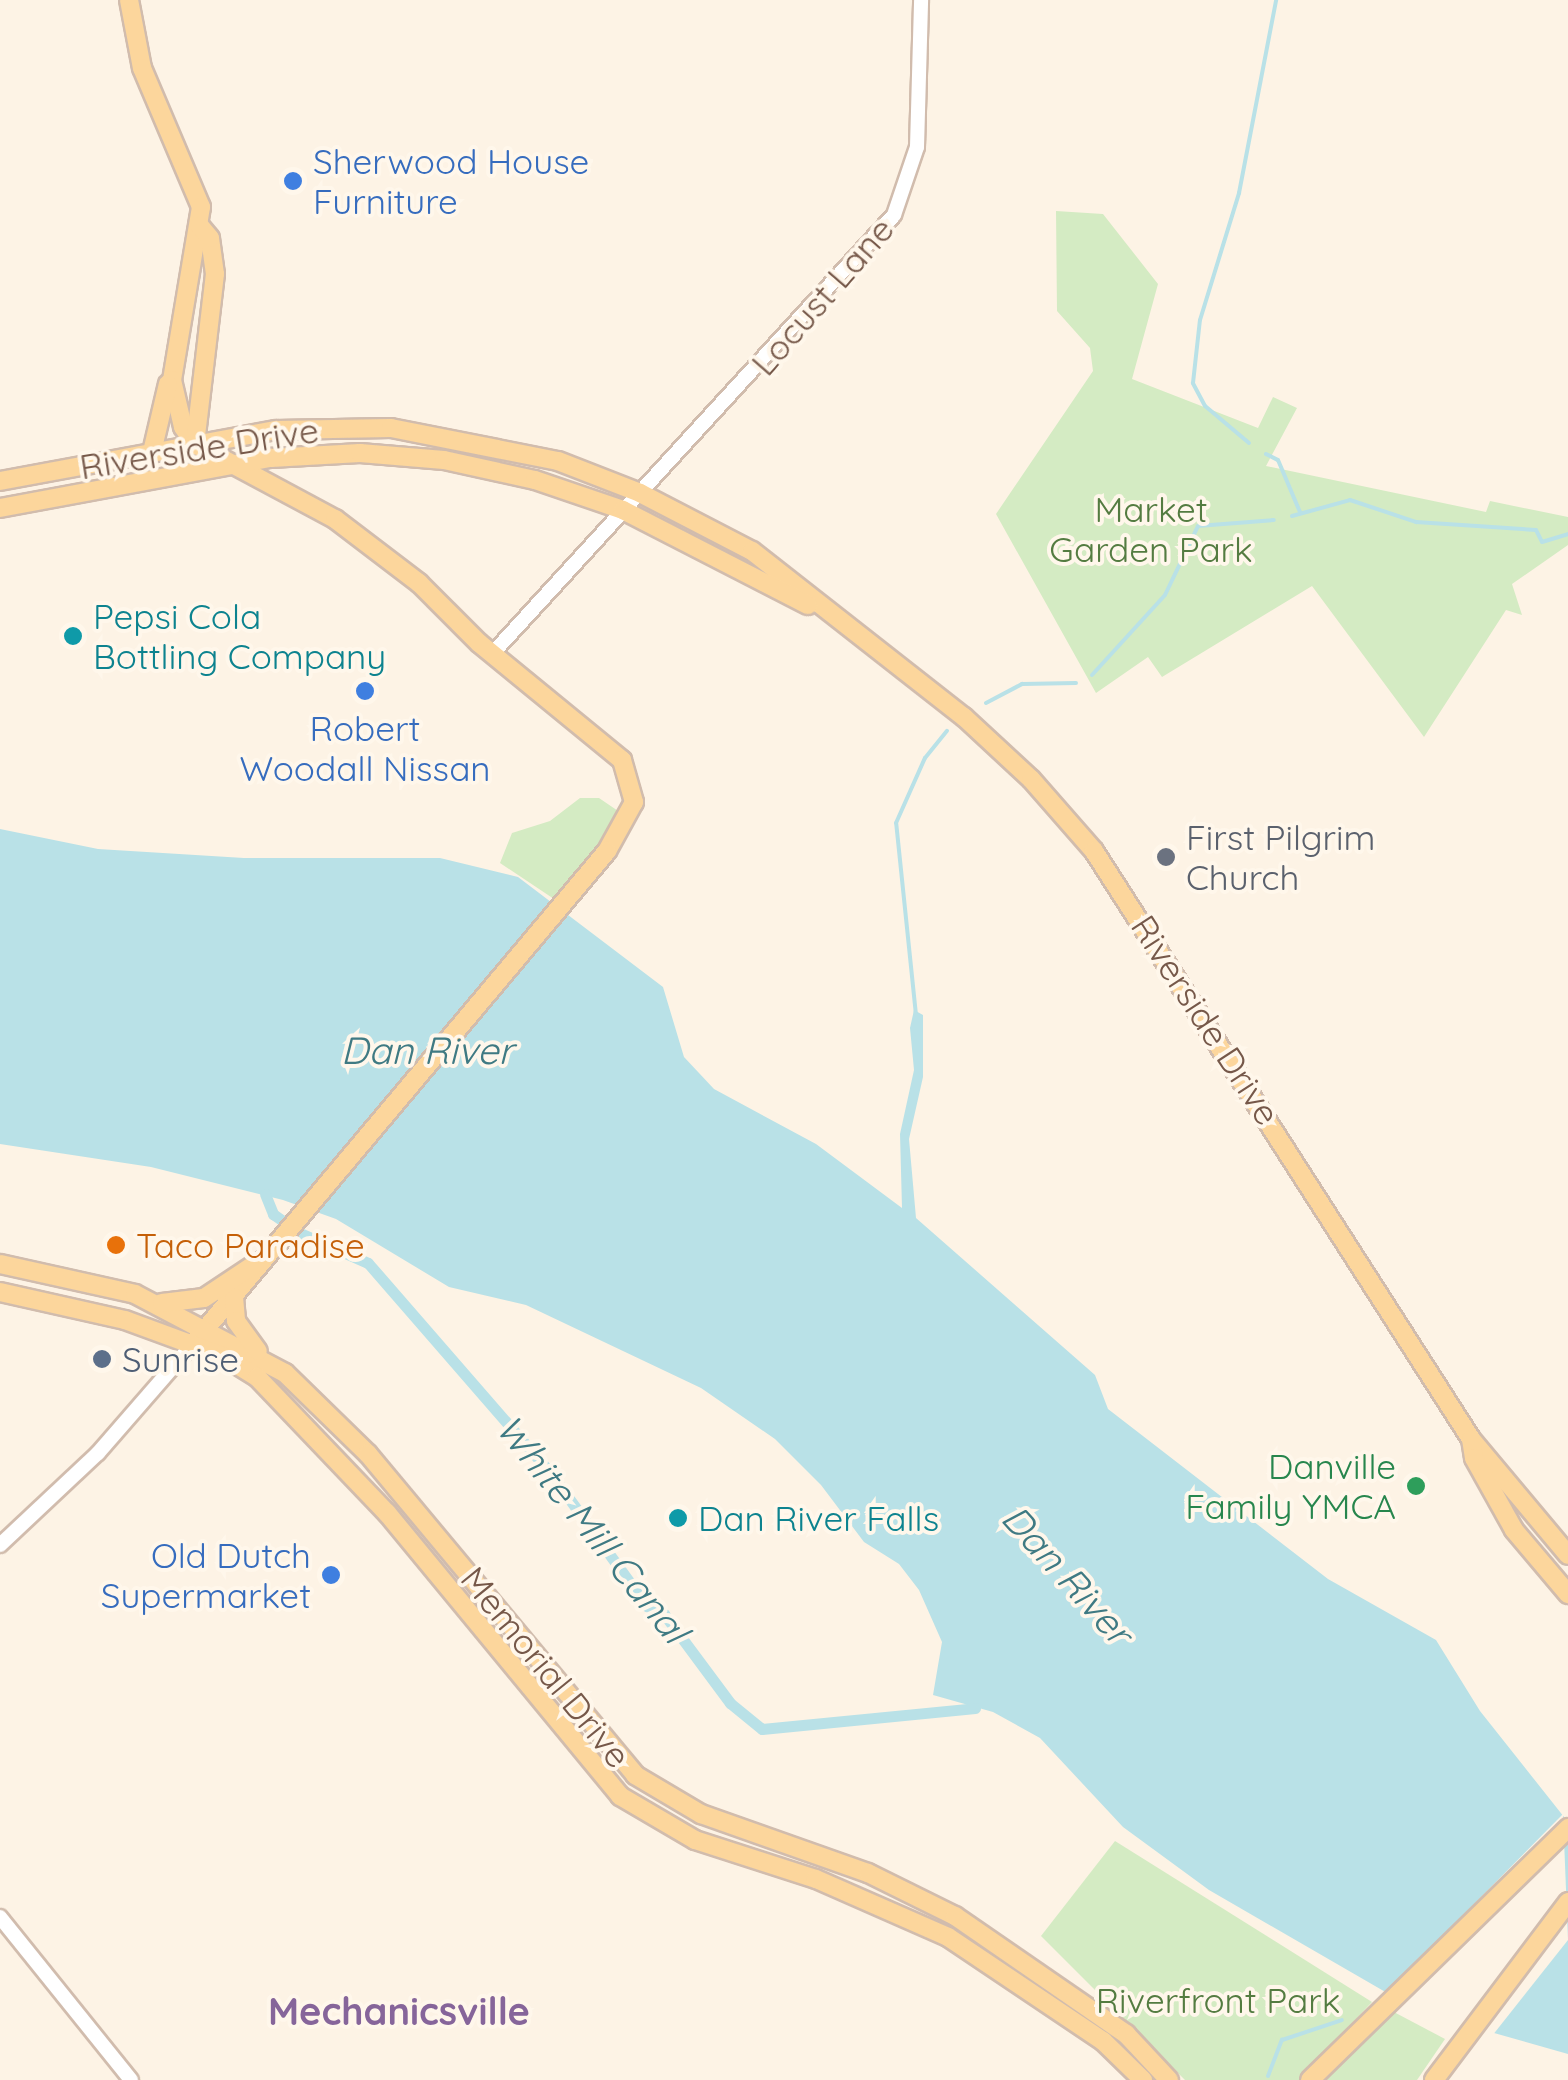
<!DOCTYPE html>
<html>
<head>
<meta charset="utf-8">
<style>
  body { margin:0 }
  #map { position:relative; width:1568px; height:2080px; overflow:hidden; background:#fdf3e5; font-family:Quicksand,sans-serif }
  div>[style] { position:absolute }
  .green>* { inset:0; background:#d4ebc3 }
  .water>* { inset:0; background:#b9e1e7 }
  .pier>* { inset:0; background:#fdf3e5 }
  .stream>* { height:4px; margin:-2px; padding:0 2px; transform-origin:2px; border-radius:2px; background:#b9e1e7 }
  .canal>* { height:11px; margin:-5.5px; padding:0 5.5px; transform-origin:5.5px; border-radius:5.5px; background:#b9e1e7 }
  .roads { filter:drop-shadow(2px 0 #d1bcad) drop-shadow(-2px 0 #d1bcad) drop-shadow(0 2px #d1bcad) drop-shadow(0 -2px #d1bcad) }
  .minor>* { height:14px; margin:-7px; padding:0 7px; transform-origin:7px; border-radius:7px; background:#fff }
  .major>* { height:18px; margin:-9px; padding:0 9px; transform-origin:9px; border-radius:9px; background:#fcd69c }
  .dots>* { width:28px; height:28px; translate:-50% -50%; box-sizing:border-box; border:5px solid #fff7eb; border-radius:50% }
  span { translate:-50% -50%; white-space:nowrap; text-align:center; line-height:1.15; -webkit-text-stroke:8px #fff7eb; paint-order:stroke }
  .shop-label { font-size:35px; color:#366cbe }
  .left { translate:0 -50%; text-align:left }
  .right { translate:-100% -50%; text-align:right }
  .street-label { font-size:35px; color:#765849 }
  .park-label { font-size:35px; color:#547c41 }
  .culture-label { font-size:35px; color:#0d838f }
  .worship-label { font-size:35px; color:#5b616d }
  .food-label { font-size:35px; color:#c56008 }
  .service-label { font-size:35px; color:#4e5e75 }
  .leisure-label { font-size:35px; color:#27864d }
  .water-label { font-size:38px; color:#3f7a83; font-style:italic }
  .neighbourhood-label { font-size:38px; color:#86659a; font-weight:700 }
</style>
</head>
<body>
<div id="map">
  <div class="green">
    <div style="clip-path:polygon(1056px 211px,1103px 214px,1158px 284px,1132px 379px,1258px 428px,1273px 397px,1297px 408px,1266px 466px,1486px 512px,1490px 501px,1568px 517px,1568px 545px,1512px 584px,1522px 615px,1506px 610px,1424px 737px,1312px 586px,1162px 677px,1148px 657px,1096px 693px,996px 514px,1093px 371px,1090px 348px,1057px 311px)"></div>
    <div style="clip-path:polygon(580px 798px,599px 798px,621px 813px,557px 901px,500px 863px,512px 833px,550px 821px)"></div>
    <div style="clip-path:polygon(1115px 1841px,1372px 2002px,1299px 2080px,1185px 2080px,1041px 1936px)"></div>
    <div style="clip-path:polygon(1392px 2011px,1445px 2039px,1417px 2080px,1324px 2080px)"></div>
  </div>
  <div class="water">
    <div style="clip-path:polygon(0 829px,98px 849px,244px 858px,440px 858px,518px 877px,663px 987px,684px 1057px,714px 1089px,816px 1144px,902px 1208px,900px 1134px,914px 1070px,910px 1028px,914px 1010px,923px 1015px,923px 1077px,909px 1139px,916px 1218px,1095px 1375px,1108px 1409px,1328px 1579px,1436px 1640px,1480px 1711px,1568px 1822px,1568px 2054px,1420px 2012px,1209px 1890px,1123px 1827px,1040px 1738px,993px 1712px,933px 1695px,942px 1642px,919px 1590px,899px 1564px,864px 1542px,821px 1485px,775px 1439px,701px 1388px,526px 1305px,449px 1287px,336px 1219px,283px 1200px,151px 1167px,0 1144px)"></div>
  </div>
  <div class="pier">
    <div style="clip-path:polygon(1563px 1814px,1568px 1940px,1492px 2036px,1419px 2017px,1383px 1996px)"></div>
  </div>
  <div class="stream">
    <div style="left:1249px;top:443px;width:57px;rotate:-139.9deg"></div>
    <div style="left:1205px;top:406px;width:26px;rotate:-118deg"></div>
    <div style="left:1193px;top:383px;width:63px;rotate:-83.7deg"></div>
    <div style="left:1200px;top:320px;width:133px;rotate:-72.9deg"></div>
    <div style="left:1239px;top:193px;width:197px;rotate:-79.1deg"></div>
    <div style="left:1266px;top:454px;width:13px;rotate:27deg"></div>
    <div style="left:1278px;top:460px;width:56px;rotate:67.1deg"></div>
    <div style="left:1292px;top:516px;width:60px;rotate:-15.4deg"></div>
    <div style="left:1350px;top:500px;width:70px;rotate:18.4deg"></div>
    <div style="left:1416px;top:522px;width:120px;rotate:3.8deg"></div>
    <div style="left:1536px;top:530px;width:13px;rotate:63deg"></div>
    <div style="left:1542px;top:542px;width:27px;rotate:-17deg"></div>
    <div style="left:1092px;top:675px;width:108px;rotate:-47.6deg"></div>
    <div style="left:1165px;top:595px;width:76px;rotate:-64.4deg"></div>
    <div style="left:1198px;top:526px;width:76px;rotate:-4.5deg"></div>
    <div style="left:986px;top:703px;width:41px;rotate:-27.8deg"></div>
    <div style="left:1022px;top:684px;width:54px;rotate:-1.1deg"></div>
    <div style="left:916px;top:1015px;width:193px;rotate:-95.9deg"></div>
    <div style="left:896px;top:823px;width:71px;rotate:-66deg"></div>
    <div style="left:925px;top:758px;width:35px;rotate:-51deg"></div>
    <div style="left:1268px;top:2076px;width:39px;rotate:-69deg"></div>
    <div style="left:1282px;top:2040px;width:63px;rotate:-18.4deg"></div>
  </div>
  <div class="canal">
    <div style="left:265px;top:1194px;width:22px;rotate:68deg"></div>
    <div style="left:273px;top:1214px;width:33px;rotate:35deg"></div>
    <div style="left:300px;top:1233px;width:74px;rotate:23.8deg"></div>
    <div style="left:368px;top:1263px;width:281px;rotate:49deg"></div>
    <div style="left:552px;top:1475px;width:162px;rotate:54.1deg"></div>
    <div style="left:647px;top:1606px;width:19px;rotate:25deg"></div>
    <div style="left:664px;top:1614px;width:111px;rotate:53.4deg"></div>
    <div style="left:730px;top:1703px;width:41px;rotate:39.1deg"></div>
    <div style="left:762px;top:1729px;width:214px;rotate:-5.6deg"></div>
  </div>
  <div class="roads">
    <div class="minor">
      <div style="left:492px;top:654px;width:595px;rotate:-47.52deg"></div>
      <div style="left:894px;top:215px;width:72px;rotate:-71.3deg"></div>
      <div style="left:917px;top:147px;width:147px;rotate:-88.4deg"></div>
      <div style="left:0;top:1545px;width:134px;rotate:-43.2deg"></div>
      <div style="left:98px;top:1453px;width:143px;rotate:-49deg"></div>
      <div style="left:0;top:1917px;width:209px;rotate:51.2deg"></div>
    </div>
    <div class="major">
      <div style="left:129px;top:0;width:69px;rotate:79.2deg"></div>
      <div style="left:142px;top:68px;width:151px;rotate:67deg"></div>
      <div style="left:201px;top:207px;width:175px;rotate:99.5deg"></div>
      <div style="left:172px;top:380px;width:48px;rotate:76.8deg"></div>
      <div style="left:183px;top:427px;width:21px;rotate:55deg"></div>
      <div style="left:195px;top:444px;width:159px;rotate:28.2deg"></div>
      <div style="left:335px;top:519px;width:106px;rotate:37.3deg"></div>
      <div style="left:419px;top:583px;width:85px;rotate:45deg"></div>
      <div style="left:479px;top:643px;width:185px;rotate:39.3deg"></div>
      <div style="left:622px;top:760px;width:44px;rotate:74.1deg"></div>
      <div style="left:634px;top:802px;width:56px;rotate:118.9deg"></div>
      <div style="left:607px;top:851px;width:645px;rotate:130.03deg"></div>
      <div style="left:195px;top:444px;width:171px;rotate:-83.3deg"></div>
      <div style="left:215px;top:274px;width:36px;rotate:-98deg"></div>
      <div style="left:210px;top:238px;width:16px;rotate:-130deg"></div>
      <div style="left:152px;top:452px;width:70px;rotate:-76.8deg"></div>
      <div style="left:0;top:481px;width:281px;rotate:-10.5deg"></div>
      <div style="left:276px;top:430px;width:115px;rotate:-1deg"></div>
      <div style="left:391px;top:428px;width:170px;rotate:11.2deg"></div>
      <div style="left:558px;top:461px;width:88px;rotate:21.3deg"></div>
      <div style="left:640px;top:493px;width:126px;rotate:27.4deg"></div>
      <div style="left:752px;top:551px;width:269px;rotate:38.1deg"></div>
      <div style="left:964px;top:717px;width:91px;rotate:42.8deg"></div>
      <div style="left:1031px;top:779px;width:96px;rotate:48.8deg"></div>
      <div style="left:1094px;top:851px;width:698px;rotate:57.33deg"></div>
      <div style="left:1471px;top:1439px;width:151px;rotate:50.1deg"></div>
      <div style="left:0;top:508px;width:276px;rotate:-10.5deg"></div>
      <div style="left:271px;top:458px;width:89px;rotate:-3.2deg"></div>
      <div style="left:360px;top:453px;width:84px;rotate:4.8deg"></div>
      <div style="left:444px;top:460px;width:93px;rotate:12.4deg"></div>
      <div style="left:535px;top:480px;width:93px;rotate:18.8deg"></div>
      <div style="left:623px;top:510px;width:208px;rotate:27.2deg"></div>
      <div style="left:0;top:1264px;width:138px;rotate:12.5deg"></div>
      <div style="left:135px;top:1294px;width:170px;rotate:27.8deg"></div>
      <div style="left:285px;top:1373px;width:116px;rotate:44.3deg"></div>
      <div style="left:368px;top:1454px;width:418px;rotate:50.2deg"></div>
      <div style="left:635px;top:1775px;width:77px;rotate:30.6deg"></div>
      <div style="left:701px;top:1814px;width:177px;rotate:19.5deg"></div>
      <div style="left:868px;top:1873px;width:97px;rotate:26.3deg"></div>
      <div style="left:955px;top:1916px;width:208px;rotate:34.6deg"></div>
      <div style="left:1126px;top:2034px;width:63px;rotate:46.9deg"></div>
      <div style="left:0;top:1292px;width:128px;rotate:12.6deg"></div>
      <div style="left:125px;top:1320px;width:104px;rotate:20.2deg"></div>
      <div style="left:223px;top:1356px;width:40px;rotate:32deg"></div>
      <div style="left:257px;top:1377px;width:188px;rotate:46.3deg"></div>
      <div style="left:387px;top:1513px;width:367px;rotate:50.5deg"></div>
      <div style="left:620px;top:1796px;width:87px;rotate:30.4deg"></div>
      <div style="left:695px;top:1840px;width:127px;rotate:17.9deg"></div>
      <div style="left:816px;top:1879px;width:144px;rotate:23.7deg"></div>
      <div style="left:948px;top:1937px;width:187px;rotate:33.9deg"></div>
      <div style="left:1103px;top:2041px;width:56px;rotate:44.3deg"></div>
      <div style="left:234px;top:1297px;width:24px;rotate:85deg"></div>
      <div style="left:236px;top:1321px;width:37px;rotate:54deg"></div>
      <div style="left:162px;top:1303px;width:42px;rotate:-6.8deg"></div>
      <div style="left:204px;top:1298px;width:61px;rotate:-33.7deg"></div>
      <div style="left:1471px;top:1439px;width:19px;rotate:81deg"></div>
      <div style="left:1474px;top:1458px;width:82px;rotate:60.9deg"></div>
      <div style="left:1514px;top:1530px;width:84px;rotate:49.8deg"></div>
      <div style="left:1310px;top:2080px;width:361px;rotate:-44.3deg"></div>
      <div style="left:1434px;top:2080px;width:223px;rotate:-53deg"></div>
    </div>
  </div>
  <div class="dots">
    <div style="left:293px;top:181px;background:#3f7fe0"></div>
    <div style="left:73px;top:636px;background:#0f9aa8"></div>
    <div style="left:365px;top:691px;background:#3f7fe0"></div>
    <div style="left:1166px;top:857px;background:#6b7280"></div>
    <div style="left:116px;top:1245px;background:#e8710a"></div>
    <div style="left:102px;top:1359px;background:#5c6f8a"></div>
    <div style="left:1416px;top:1486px;background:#2e9e5b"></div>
    <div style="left:678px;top:1518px;background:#0f9aa8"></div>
    <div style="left:331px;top:1575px;background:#3f7fe0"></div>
  </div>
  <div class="shop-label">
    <span class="left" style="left:313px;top:181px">Sherwood House<br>Furniture</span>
    <span style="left:365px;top:748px">Robert<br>Woodall Nissan</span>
    <span class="right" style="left:311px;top:1575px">Old Dutch<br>Supermarket</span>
  </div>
  <div class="street-label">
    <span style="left:822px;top:296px;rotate:-49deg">Locust Lane</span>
    <span style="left:199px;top:448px;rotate:-9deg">Riverside Drive</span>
    <span style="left:1206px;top:1020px;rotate:57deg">Riverside Drive</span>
    <span style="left:546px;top:1667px;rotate:51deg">Memorial Drive</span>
  </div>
  <div class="park-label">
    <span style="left:1151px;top:529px">Market<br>Garden Park</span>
    <span style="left:1218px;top:2000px">Riverfront Park</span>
  </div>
  <div class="culture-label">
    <span class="left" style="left:93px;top:636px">Pepsi Cola<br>Bottling Company</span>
    <span class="left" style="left:698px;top:1518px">Dan River Falls</span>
  </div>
  <div class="worship-label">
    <span class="left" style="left:1186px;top:857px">First Pilgrim<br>Church</span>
  </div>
  <div class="food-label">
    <span class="left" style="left:136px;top:1245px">Taco Paradise</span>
  </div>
  <div class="service-label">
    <span class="left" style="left:122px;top:1359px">Sunrise</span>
  </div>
  <div class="leisure-label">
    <span class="right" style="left:1396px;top:1486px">Danville<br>Family YMCA</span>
  </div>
  <div class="water-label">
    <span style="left:427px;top:1051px">Dan River</span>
    <span style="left:592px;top:1529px;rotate:51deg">White Mill Canal</span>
    <span style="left:1067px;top:1575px;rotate:48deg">Dan River</span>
  </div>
  <div class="neighbourhood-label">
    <span style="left:399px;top:2012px">Mechanicsville</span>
  </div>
</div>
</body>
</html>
